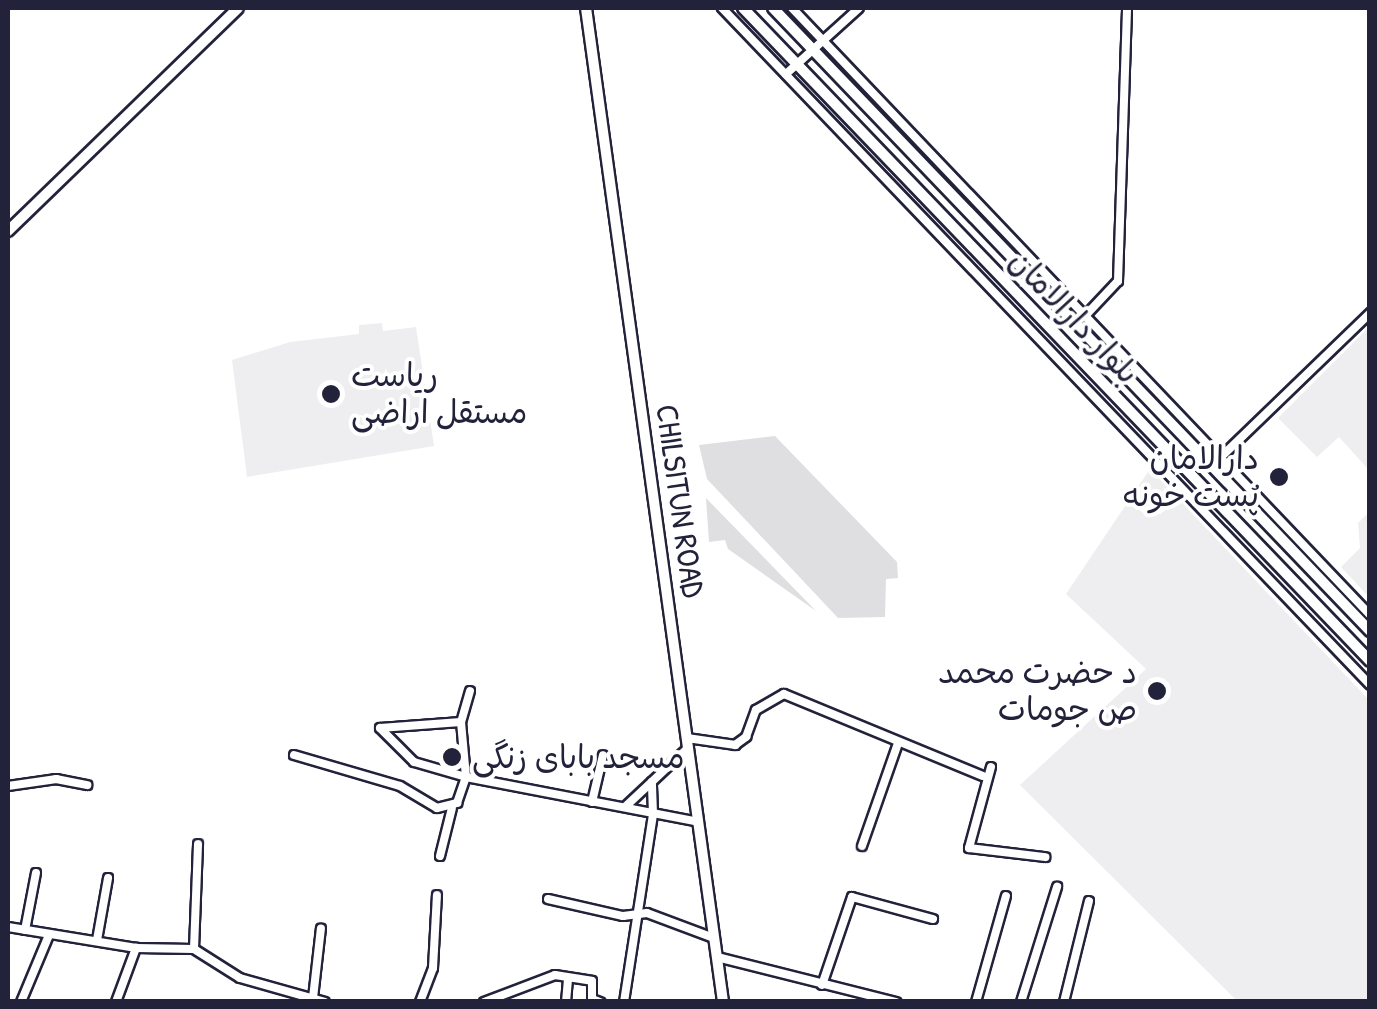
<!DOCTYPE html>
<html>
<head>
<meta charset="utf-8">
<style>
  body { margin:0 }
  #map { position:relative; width:1377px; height:1009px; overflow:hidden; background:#fff; font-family:"Patrick Hand","Playpen Sans Arabic",sans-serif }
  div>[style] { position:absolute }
  .built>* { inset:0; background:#eeeef1 }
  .green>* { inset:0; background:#dfdfe2 }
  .roads { filter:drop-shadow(2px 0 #22223b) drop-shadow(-2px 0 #22223b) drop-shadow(0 2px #22223b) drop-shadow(0 -2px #22223b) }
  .minor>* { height:8px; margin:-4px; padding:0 4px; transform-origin:4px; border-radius:4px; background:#fff }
  .major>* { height:10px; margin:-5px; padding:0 5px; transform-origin:5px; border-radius:5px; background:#fff }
  .dots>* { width:28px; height:28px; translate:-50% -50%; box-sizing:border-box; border:5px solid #fff; border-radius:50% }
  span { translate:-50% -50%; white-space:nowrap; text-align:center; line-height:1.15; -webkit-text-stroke:8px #fff; paint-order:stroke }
  .street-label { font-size:32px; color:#22223b }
  .poi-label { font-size:32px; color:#22223b }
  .left { translate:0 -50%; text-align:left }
  .right { translate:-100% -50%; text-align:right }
  .frame { position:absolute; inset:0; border:10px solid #22223b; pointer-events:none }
</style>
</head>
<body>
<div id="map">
  <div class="built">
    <div style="clip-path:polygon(382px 323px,383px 331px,416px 327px,434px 446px,247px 477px,232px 360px,290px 342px,359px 334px,359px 325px)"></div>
    <div style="clip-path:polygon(1369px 327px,1369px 470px,1339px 437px,1317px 457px,1278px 418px)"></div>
    <div style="clip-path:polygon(1150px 469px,1369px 700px,1369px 1001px,1237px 1001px,1020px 785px,1146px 669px,1066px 594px)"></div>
    <div style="clip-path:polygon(1369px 512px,1369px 597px,1341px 567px,1360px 548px,1358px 523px)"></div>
  </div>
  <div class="green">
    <div style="clip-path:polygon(775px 436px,897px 562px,898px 578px,886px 579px,885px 617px,838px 618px,707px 479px,699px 445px)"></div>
    <div style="clip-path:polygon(706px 498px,816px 611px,728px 549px,725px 540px,709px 542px)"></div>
  </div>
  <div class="roads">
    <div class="minor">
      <div style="left:722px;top:8px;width:937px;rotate:46.25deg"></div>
      <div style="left:792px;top:8px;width:838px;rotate:46.4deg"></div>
      <div style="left:786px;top:74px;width:98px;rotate:-42.1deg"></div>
      <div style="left:1085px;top:316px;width:48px;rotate:-46.7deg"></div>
      <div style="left:1118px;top:281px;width:273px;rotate:-88.1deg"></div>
      <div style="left:1220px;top:458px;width:209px;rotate:-44deg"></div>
      <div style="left:470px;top:691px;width:32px;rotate:106deg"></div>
      <div style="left:461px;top:722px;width:55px;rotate:84.8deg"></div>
      <div style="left:466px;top:777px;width:237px;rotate:10.9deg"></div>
      <div style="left:380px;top:728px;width:81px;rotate:-4.2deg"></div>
      <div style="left:687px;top:738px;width:49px;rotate:8.3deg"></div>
      <div style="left:735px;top:745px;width:14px;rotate:-36deg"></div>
      <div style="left:746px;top:737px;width:29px;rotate:-70deg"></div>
      <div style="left:756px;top:710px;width:32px;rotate:-30deg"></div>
      <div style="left:784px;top:694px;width:215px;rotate:22.4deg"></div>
      <div style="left:294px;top:755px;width:110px;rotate:16.3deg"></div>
      <div style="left:400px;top:786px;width:43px;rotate:30.7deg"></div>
      <div style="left:437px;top:808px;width:21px;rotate:-14deg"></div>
      <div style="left:457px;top:803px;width:28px;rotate:-71deg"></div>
      <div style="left:466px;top:777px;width:54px;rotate:-163.9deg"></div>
      <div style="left:414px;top:762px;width:48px;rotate:-135deg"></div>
      <div style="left:991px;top:767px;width:84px;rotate:105.2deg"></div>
      <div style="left:969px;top:848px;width:77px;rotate:6.8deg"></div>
      <div style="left:8px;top:786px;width:49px;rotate:-8.3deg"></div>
      <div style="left:56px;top:779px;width:32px;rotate:11deg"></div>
      <div style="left:592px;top:802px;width:48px;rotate:-76.8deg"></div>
      <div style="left:626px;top:806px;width:85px;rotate:-43.1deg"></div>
      <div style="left:862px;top:846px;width:109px;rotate:-70.7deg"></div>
      <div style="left:440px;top:856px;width:49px;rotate:-76deg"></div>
      <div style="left:548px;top:899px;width:77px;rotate:12.8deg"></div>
      <div style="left:623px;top:916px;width:24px;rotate:-7deg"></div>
      <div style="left:647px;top:913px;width:72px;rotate:20.5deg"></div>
      <div style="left:8px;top:927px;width:130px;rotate:9.3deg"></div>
      <div style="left:136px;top:948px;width:58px;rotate:1deg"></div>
      <div style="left:194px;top:949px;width:54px;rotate:32.2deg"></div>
      <div style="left:240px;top:978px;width:88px;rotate:15.8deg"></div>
      <div style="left:25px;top:930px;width:58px;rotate:-79.1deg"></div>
      <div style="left:97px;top:940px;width:63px;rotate:-79.9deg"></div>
      <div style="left:194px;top:949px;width:105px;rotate:-87.8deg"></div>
      <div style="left:717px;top:957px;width:185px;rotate:14.1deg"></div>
      <div style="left:822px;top:985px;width:93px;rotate:-71.2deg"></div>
      <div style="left:852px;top:897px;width:84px;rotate:15.2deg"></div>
      <div style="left:313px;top:998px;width:70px;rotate:-83.5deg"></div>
      <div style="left:21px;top:1002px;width:73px;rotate:-67.3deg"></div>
      <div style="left:116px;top:1002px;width:58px;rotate:-69.7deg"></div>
      <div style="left:420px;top:1002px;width:36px;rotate:-69deg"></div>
      <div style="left:433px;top:968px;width:73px;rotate:-86.9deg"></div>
      <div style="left:484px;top:1002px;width:76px;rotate:-20.8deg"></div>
      <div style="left:555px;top:975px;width:37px;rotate:9deg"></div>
      <div style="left:592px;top:981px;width:18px;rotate:90deg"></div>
      <div style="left:592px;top:999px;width:9px;rotate:21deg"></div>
      <div style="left:566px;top:1002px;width:24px;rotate:-85deg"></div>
      <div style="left:624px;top:1002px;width:190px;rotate:-81.2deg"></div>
      <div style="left:653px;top:814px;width:32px;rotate:-92deg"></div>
      <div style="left:976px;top:1002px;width:110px;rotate:-74.2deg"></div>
      <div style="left:1021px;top:1002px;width:121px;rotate:-72.6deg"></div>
      <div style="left:1064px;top:1002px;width:104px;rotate:-76.1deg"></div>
    </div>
    <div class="major">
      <div style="left:586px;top:8px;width:1003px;rotate:82.15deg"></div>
      <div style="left:743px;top:8px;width:905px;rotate:46.16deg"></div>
      <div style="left:773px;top:8px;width:863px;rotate:46.22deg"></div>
      <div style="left:8px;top:231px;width:320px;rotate:-44.1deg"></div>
    </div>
  </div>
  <div class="dots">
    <div style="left:331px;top:394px;background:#22223b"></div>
    <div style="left:1279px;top:477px;background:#22223b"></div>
    <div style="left:1157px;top:691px;background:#22223b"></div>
    <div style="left:452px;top:757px;background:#22223b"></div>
  </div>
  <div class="street-label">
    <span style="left:1074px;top:317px;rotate:46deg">بلوار دارالامان</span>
    <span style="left:680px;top:501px;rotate:82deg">CHILSITUN ROAD</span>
  </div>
  <div class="poi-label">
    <span class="left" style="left:351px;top:394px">ریاست<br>مستقل اراضی</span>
    <span class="right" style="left:1259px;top:477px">دارالامان<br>پُست خونه</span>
    <span class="right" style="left:1137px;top:691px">د حضرت محمد<br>ص جومات</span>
    <span class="left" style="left:472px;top:757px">مسجد بابای زنگی</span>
  </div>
  <div class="frame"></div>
</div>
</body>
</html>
